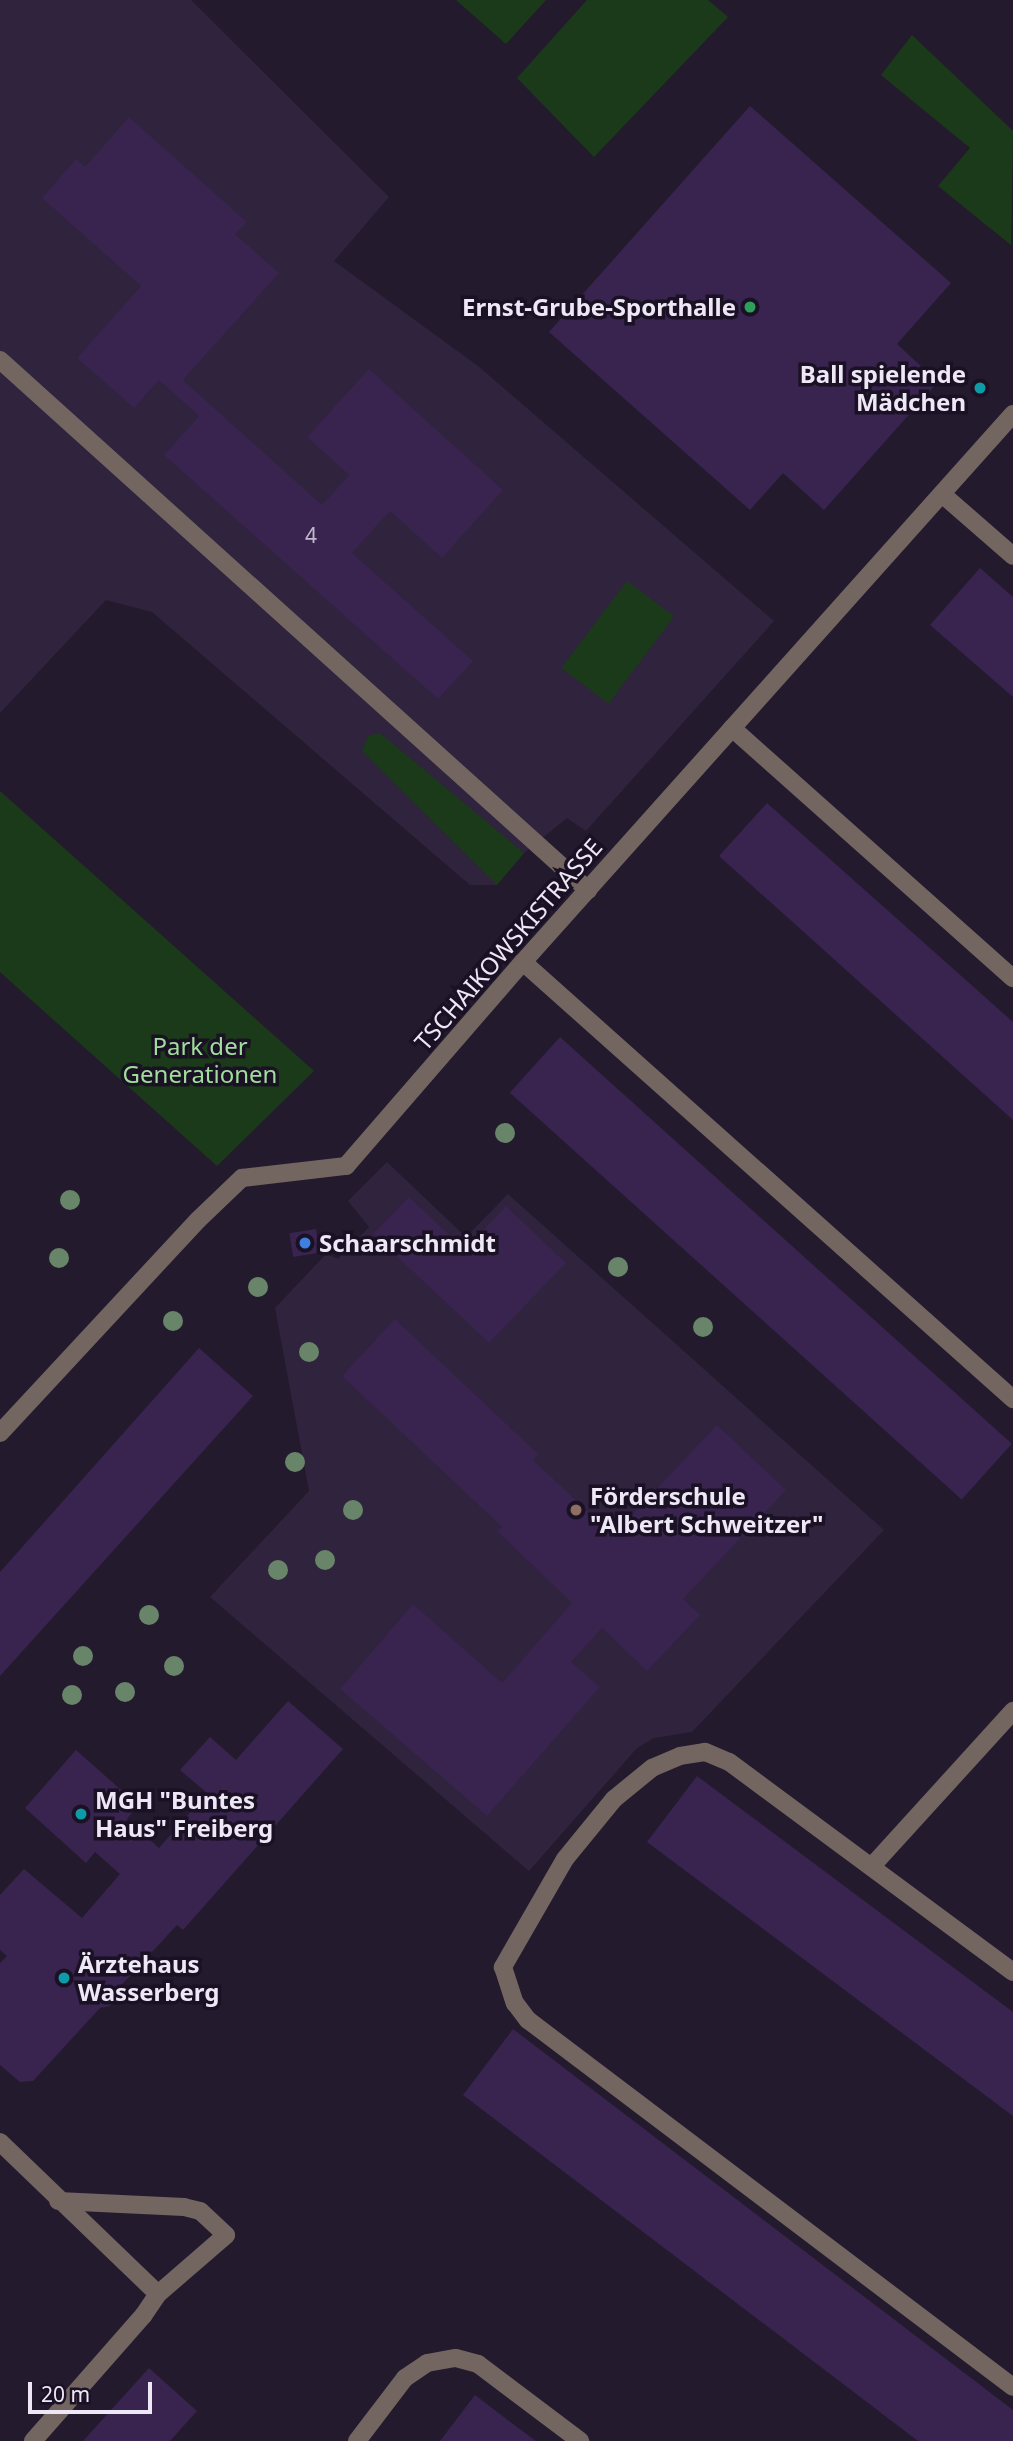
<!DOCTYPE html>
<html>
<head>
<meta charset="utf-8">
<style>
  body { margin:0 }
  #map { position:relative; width:1013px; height:2441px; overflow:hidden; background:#241a2e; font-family:"Noto Sans",sans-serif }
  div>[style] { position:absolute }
  .built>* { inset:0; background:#2f233d }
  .green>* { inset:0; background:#1b3a19; transform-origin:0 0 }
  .building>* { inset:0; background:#39234f; transform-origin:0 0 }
  .minor>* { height:18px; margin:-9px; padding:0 9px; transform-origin:9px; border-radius:9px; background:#736661 }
  .trees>* { width:20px; height:20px; margin:-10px; border-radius:50%; background:#68856a }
  .dots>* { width:19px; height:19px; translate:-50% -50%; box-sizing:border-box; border:4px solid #1a1124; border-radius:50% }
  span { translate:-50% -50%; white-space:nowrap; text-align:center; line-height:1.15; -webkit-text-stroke:7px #1a1124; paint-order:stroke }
  .number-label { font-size:21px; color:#c1b7cc }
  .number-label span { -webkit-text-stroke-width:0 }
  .poi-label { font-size:24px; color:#eee8f6; font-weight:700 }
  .right { translate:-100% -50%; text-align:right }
  .left { translate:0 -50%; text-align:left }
  .street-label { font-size:24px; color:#eee8f6 }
  .park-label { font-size:24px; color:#a0dd9b }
  .scale { position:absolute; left:28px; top:2382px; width:124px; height:32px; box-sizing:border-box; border:4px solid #eee8f6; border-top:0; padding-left:9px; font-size:21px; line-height:24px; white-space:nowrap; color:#eee8f6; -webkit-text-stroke:5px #1a1124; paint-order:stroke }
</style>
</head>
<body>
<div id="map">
  <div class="built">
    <div style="clip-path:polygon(0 0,191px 0,389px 197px,334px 261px,478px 366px,774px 621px,586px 831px,567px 818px,524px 853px,497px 885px,470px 885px,152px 612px,106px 600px,0 713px)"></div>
    <div style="clip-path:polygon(387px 1162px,466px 1237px,508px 1194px,884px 1530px,692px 1732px,654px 1738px,637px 1748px,529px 1871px,210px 1597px,309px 1491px,275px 1308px,326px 1254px,338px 1259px,369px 1227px,348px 1201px)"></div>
  </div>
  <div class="green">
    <div style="clip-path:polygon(456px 0,546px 0,506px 44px)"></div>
    <div style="clip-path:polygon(587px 0,708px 0,728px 17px,594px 157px,517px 78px)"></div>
    <div style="clip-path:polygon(912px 35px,1013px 131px,1011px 245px,938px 186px,970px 148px,881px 75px)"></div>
    <div style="left:627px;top:581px;width:59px;height:109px;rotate:37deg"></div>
    <div style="clip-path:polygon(380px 733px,524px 853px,497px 885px,362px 751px,368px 736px)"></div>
    <div style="clip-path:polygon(0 791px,314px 1071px,217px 1166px,0 972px)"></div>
  </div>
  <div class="building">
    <div style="clip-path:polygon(750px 106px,951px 283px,897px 344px,938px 382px,824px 510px,783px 473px,750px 510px,549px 332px)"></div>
    <div style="clip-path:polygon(129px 117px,247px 222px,235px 234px,279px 273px,183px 380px,322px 505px,349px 475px,307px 437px,369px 369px,503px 490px,442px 558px,390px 511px,352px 553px,473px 661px,438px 699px,164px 455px,199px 416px,159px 380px,134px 408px,77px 358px,141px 286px,42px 198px,76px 159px,85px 167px)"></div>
    <div style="clip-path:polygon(980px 568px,1013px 597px,1013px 697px,930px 625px)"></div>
    <div style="clip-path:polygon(767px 803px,1013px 1022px,1013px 1120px,719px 856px)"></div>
    <div style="left:560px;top:1037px;width:608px;height:75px;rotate:42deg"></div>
    <div style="clip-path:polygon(409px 1197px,465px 1250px,506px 1206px,566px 1263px,489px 1343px,373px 1234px)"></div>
    <div style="left:316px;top:1229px;width:24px;height:27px;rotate:81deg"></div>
    <div style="clip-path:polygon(395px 1319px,538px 1454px,533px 1460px,613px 1535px,717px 1425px,786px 1490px,683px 1599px,700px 1615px,647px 1671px,602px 1628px,571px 1662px,600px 1687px,487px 1816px,340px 1689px,413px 1604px,502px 1683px,572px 1603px,497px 1531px,502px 1527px,342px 1376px)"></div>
    <div style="clip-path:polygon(199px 1348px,253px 1396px,0 1676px,0 1572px)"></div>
    <div style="clip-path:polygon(288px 1701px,343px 1749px,183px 1930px,177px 1925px,114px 1993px,114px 2001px,110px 2006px,100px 2008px,33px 2081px,20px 2082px,0 2065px,0 1963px,7px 1956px,0 1950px,0 1895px,24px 1869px,82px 1918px,120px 1874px,95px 1852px,86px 1863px,25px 1808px,76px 1750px,138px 1805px,127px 1819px,159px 1848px,207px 1793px,180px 1770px,210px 1737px,236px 1760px)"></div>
    <div style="clip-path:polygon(697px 1776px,1013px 2012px,1013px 2116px,647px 1842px)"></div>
    <div style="clip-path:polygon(513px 2029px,1013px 2410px,1013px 2441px,918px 2441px,463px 2095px)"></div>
    <div style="clip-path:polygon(149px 2368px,197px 2411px,170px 2441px,83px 2441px)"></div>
    <div style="clip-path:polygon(475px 2395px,513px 2424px,536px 2441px,440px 2441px)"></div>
  </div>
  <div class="minor">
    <div style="left:0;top:360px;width:792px;rotate:42.03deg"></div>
    <div style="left:942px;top:494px;width:94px;rotate:41.1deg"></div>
    <div style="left:732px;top:728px;width:376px;rotate:41.7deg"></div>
    <div style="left:523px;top:962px;width:657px;rotate:41.73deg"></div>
    <div style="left:0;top:1433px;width:291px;rotate:-47.1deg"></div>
    <div style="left:198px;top:1220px;width:61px;rotate:-43.7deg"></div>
    <div style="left:242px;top:1178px;width:105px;rotate:-6.6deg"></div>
    <div style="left:346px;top:1166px;width:270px;rotate:-49.1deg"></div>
    <div style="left:523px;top:962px;width:735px;rotate:-48.2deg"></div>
    <div style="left:872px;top:1866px;width:210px;rotate:-47.7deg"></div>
    <div style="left:1013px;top:1972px;width:353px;rotate:-143.5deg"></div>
    <div style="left:729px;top:1762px;width:26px;rotate:-157deg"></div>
    <div style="left:705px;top:1752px;width:25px;rotate:171deg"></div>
    <div style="left:680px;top:1756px;width:30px;rotate:157deg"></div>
    <div style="left:652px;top:1768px;width:49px;rotate:140.8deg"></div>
    <div style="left:614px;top:1799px;width:77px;rotate:129.2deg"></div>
    <div style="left:565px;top:1859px;width:125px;rotate:119.9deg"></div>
    <div style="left:503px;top:1967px;width:38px;rotate:72deg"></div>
    <div style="left:515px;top:2003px;width:21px;rotate:53deg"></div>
    <div style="left:528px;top:2020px;width:608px;rotate:37.11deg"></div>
    <div style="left:0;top:2142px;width:219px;rotate:43.9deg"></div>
    <div style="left:33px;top:2441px;width:167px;rotate:-48.7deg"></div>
    <div style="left:143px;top:2316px;width:27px;rotate:-56deg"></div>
    <div style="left:158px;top:2294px;width:90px;rotate:-40.9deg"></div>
    <div style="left:226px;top:2235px;width:35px;rotate:-137deg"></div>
    <div style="left:200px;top:2211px;width:16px;rotate:-166deg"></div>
    <div style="left:184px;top:2207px;width:126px;rotate:-177.3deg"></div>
    <div style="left:357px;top:2441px;width:79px;rotate:-52.7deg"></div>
    <div style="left:405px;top:2378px;width:27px;rotate:-34deg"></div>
    <div style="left:427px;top:2363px;width:29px;rotate:-10deg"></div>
    <div style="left:456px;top:2358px;width:23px;rotate:15deg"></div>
    <div style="left:478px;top:2364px;width:128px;rotate:37deg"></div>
  </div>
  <div class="trees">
    <div style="left:505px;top:1133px"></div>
    <div style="left:70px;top:1200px"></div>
    <div style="left:59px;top:1258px"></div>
    <div style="left:618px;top:1267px"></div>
    <div style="left:258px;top:1287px"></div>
    <div style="left:173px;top:1321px"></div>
    <div style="left:703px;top:1327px"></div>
    <div style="left:309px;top:1352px"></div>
    <div style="left:295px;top:1462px"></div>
    <div style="left:353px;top:1510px"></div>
    <div style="left:325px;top:1560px"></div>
    <div style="left:278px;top:1570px"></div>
    <div style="left:149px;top:1615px"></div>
    <div style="left:83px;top:1656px"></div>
    <div style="left:174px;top:1666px"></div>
    <div style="left:125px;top:1692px"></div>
    <div style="left:72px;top:1695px"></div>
  </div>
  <div class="dots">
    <div style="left:750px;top:307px;background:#2e9e5b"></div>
    <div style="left:980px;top:388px;background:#0f9aa8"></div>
    <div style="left:305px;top:1243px;background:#3f7fe0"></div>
    <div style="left:576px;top:1510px;background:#8d6e63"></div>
    <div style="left:81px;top:1814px;background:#0f9aa8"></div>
    <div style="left:64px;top:1978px;background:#0f9aa8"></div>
  </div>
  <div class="number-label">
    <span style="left:311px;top:535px">4</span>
  </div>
  <div class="poi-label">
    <span class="right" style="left:736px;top:307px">Ernst-Grube-Sporthalle</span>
    <span class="right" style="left:966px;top:388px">Ball spielende<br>Mädchen</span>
    <span class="left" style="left:319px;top:1243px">Schaarschmidt</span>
    <span class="left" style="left:590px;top:1510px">Förderschule<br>"Albert Schweitzer"</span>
    <span class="left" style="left:95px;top:1814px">MGH "Buntes<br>Haus" Freiberg</span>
    <span class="left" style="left:78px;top:1978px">Ärztehaus<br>Wasserberg</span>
  </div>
  <div class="street-label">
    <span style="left:508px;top:944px;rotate:-49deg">TSCHAIKOWSKISTRASSE</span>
  </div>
  <div class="park-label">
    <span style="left:200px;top:1060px">Park der<br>Generationen</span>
  </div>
  <div class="scale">20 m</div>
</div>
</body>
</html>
